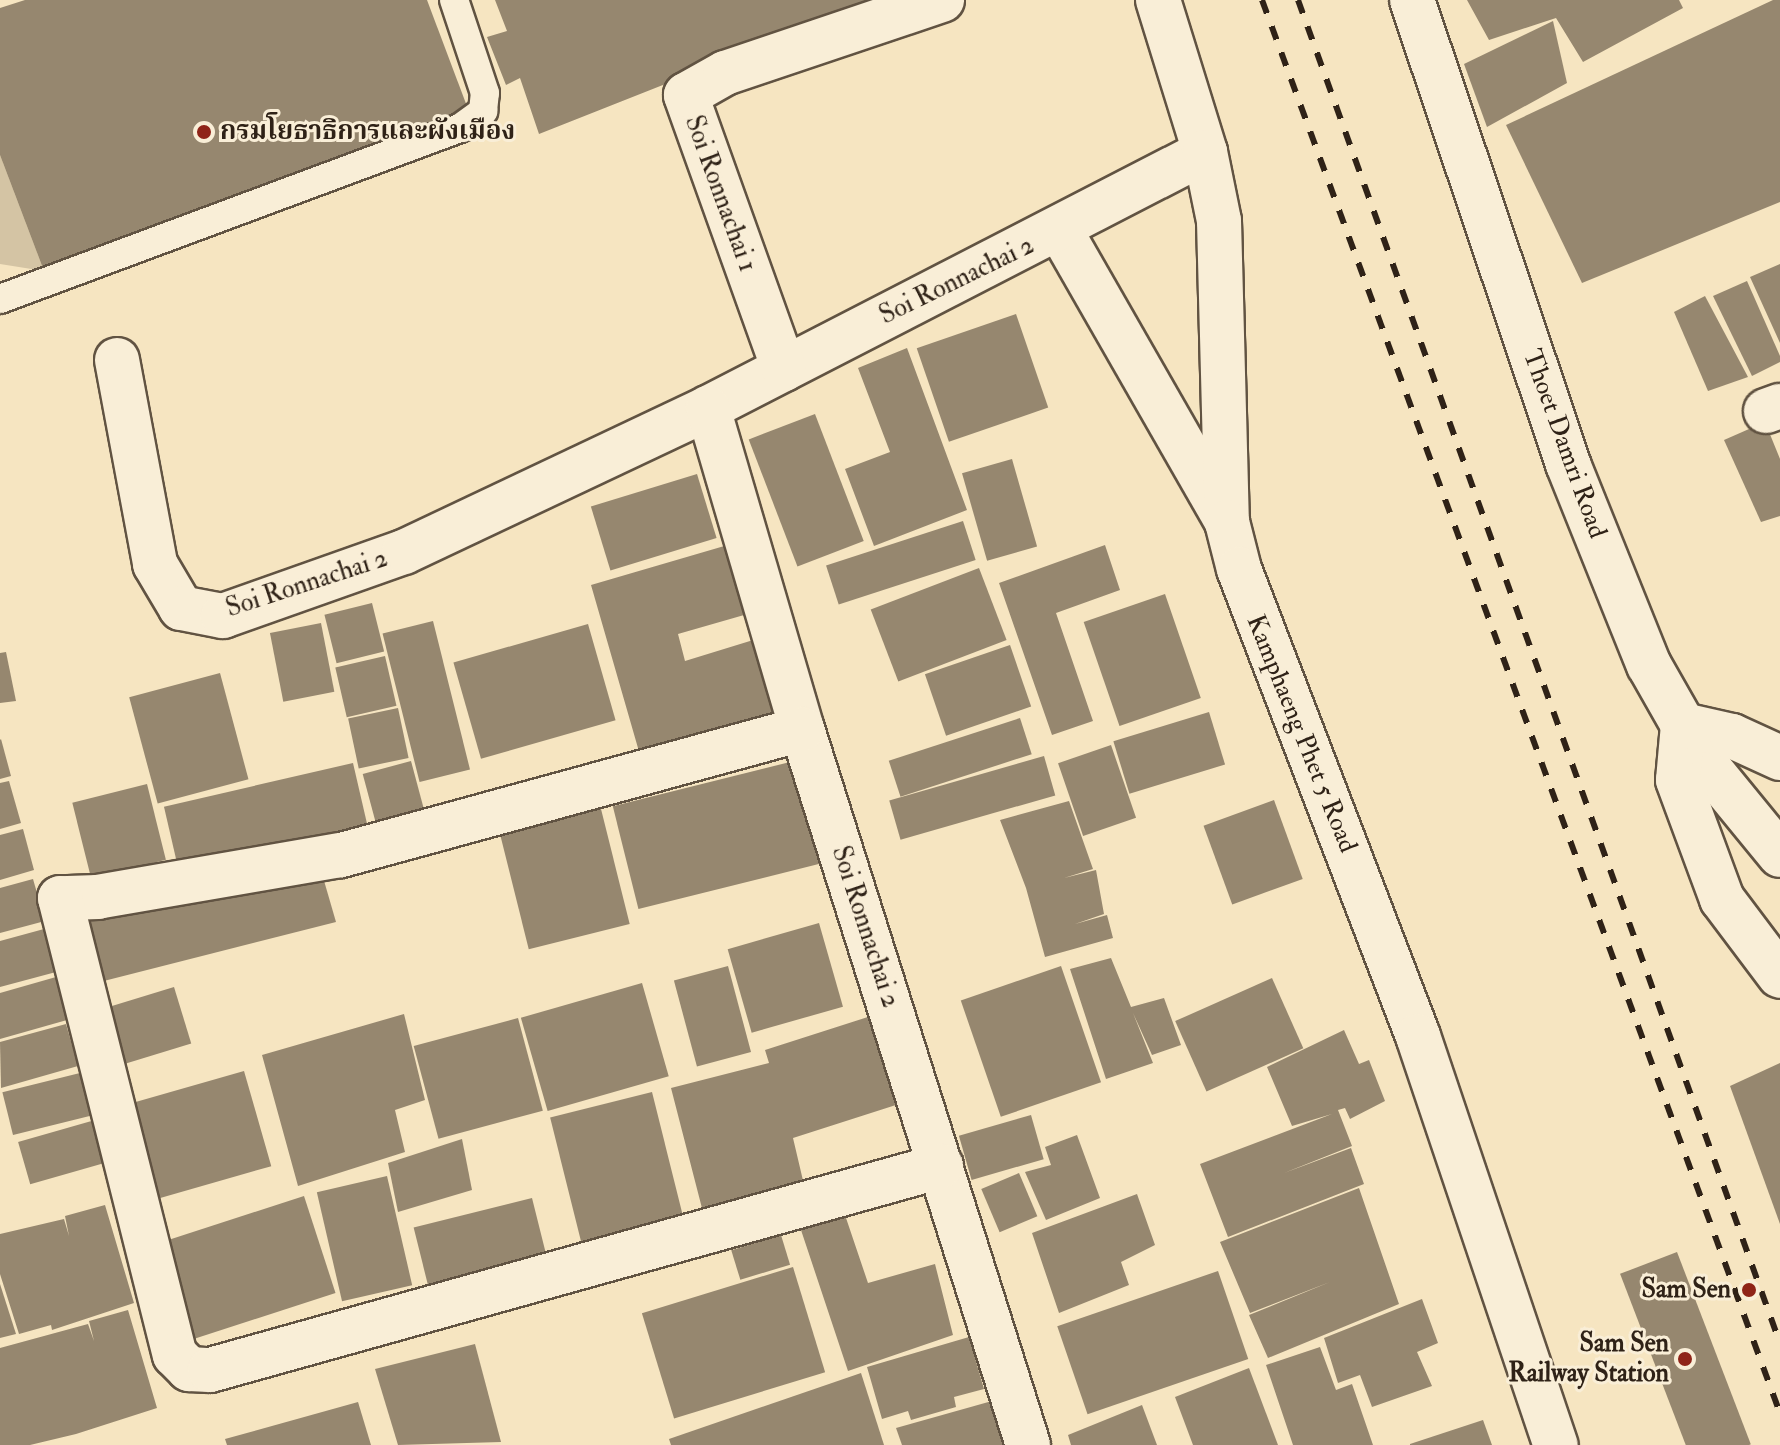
<!DOCTYPE html>
<html>
<head>
<meta charset="utf-8">
<style>
  body { margin:0 }
  #map { position:relative; width:1780px; height:1445px; overflow:hidden; background:#f6e5c1; font-family:"IM FELL Double Pica","Noto Serif Thai",serif }
  div>[style] { position:absolute }
  .green>* { inset:0; background:#d4c4a4 }
  .building>* { inset:0; background:#96876f; transform-origin:0 0 }
  .roads { filter:drop-shadow(2px 0 #615342) drop-shadow(-2px 0 #615342) drop-shadow(0 2px #615342) drop-shadow(0 -2px #615342) }
  .lane>* { height:28px; margin:-14px; padding:0 14px; transform-origin:14px; border-radius:14px; background:#f9eed7 }
  .street>* { height:44px; margin:-22px; padding:0 22px; transform-origin:22px; border-radius:22px; background:#f9eed7 }
  .secondary>* { height:44px; margin:-22px; padding:0 22px; transform-origin:22px; border-radius:22px; background:#f9eed7 }
  .rail>* { height:6px; margin-top:-3px; transform-origin:0; background:repeating-linear-gradient(90deg,#2f2217 0 14px,transparent 0 28px) }
  .dots>* { width:22px; height:22px; translate:-50% -50%; box-sizing:border-box; border:4px solid #f9eed7; border-radius:50% }
  span { translate:-50% -50%; white-space:nowrap; text-align:center; line-height:1.15; -webkit-text-stroke:6px #f9eed7; paint-order:stroke }
  .poi-label { font-size:26px; color:#2f2217; font-weight:700 }
  .left { translate:0 -50%; text-align:left }
  .right { translate:-100% -50%; text-align:right }
  .street-label { font-size:26px; color:#2f2217 }
</style>
</head>
<body>
<div id="map">
  <div class="green">
    <div style="clip-path:polygon(0 155px,44px 271px,0 264px)"></div>
  </div>
  <div class="building">
    <div style="clip-path:polygon(25px 0,427px 0,468px 109px,44px 271px,0 155px,0 8px)"></div>
    <div style="clip-path:polygon(495px 0,878px 0,539px 134px,520px 78px,506px 85px,487px 37px,507px 31px)"></div>
    <div style="clip-path:polygon(1467px 0,1679px 0,1683px 8px,1583px 62px,1556px 18px,1489px 40px)"></div>
    <div style="clip-path:polygon(1773px 0,1780px 0,1780px 202px,1582px 283px,1506px 125px)"></div>
    <div style="clip-path:polygon(1553px 21px,1567px 83px,1487px 127px,1464px 64px)"></div>
    <div style="clip-path:polygon(1780px 264px,1780px 343px,1750px 277px)"></div>
    <div style="clip-path:polygon(1747px 281px,1780px 356px,1780px 362px,1752px 376px,1713px 296px)"></div>
    <div style="clip-path:polygon(1705px 296px,1748px 377px,1708px 391px,1674px 312px)"></div>
    <div style="left:1016px;top:314px;width:99px;height:105px;rotate:71deg"></div>
    <div style="clip-path:polygon(907px 348px,967px 510px,874px 546px,845px 469px,890px 452px,858px 368px)"></div>
    <div style="left:815px;top:414px;width:136px;height:71px;rotate:69deg"></div>
    <div style="clip-path:polygon(1765px 422px,1780px 459px,1780px 516px,1761px 522px,1724px 440px)"></div>
    <div style="left:1012px;top:459px;width:91px;height:52px;rotate:74deg"></div>
    <div style="left:697px;top:474px;width:67px;height:111px;rotate:73deg"></div>
    <div style="left:963px;top:521px;width:41px;height:144px;rotate:72deg"></div>
    <div style="clip-path:polygon(738px 542px,758px 611px,678px 634px,685px 661px,763px 637px,785px 712px,640px 755px,591px 585px)"></div>
    <div style="clip-path:polygon(1105px 545px,1120px 590px,1056px 613px,1093px 721px,1052px 735px,999px 583px)"></div>
    <div style="left:979px;top:568px;width:77px;height:116px;rotate:69deg"></div>
    <div style="left:1165px;top:594px;width:110px;height:86px;rotate:71deg"></div>
    <div style="left:372px;top:603px;width:50px;height:49px;rotate:76deg"></div>
    <div style="left:433px;top:621px;width:153px;height:52px;rotate:76deg"></div>
    <div style="left:321px;top:623px;width:70px;height:52px;rotate:79deg"></div>
    <div style="left:588px;top:624px;width:100px;height:140px;rotate:74deg"></div>
    <div style="left:1010px;top:645px;width:65px;height:90px;rotate:71deg"></div>
    <div style="clip-path:polygon(6px 652px,16px 701px,0 703px,0 653px)"></div>
    <div style="left:385px;top:656px;width:51px;height:51px;rotate:77deg"></div>
    <div style="left:220px;top:673px;width:110px;height:94px;rotate:75deg"></div>
    <div style="left:398px;top:708px;width:51px;height:51px;rotate:78deg"></div>
    <div style="left:1209px;top:712px;width:55px;height:100px;rotate:73deg"></div>
    <div style="left:1020px;top:718px;width:38px;height:138px;rotate:72deg"></div>
    <div style="clip-path:polygon(1px 739px,11px 776px,0 779px,0 740px)"></div>
    <div style="left:1111px;top:745px;width:77px;height:56px;rotate:71deg"></div>
    <div style="left:1044px;top:756px;width:41px;height:161px;rotate:74deg"></div>
    <div style="left:802px;top:759px;width:106px;height:195px;rotate:76deg"></div>
    <div style="left:411px;top:761px;width:52px;height:50px;rotate:75deg"></div>
    <div style="left:353px;top:763px;width:65px;height:194px;rotate:77deg"></div>
    <div style="clip-path:polygon(9px 781px,21px 823px,0 829px,0 783px)"></div>
    <div style="left:147px;top:784px;width:78px;height:77px;rotate:76deg"></div>
    <div style="left:598px;top:797px;width:131px;height:104px;rotate:76deg"></div>
    <div style="left:1274px;top:800px;width:84px;height:75px;rotate:70deg"></div>
    <div style="clip-path:polygon(1069px 801px,1093px 869px,1064px 878px,1096px 870px,1104px 914px,1075px 924px,1107px 915px,1113px 938px,1045px 957px,1026px 888px,1000px 820px)"></div>
    <div style="clip-path:polygon(23px 829px,34px 870px,0 880px,0 835px)"></div>
    <div style="clip-path:polygon(318px 860px,336px 922px,92px 984px,71px 912px)"></div>
    <div style="clip-path:polygon(33px 879px,45px 921px,0 933px,0 888px)"></div>
    <div style="left:819px;top:923px;width:87px;height:95px;rotate:74deg"></div>
    <div style="clip-path:polygon(44px 929px,56px 972px,0 987px,0 941px)"></div>
    <div style="clip-path:polygon(1111px 958px,1131px 1007px,1164px 998px,1181px 1045px,1152px 1055px,1133px 1013px,1153px 1063px,1106px 1079px,1070px 969px)"></div>
    <div style="left:728px;top:966px;width:89px;height:56px;rotate:75deg"></div>
    <div style="left:1061px;top:966px;width:123px;height:106px;rotate:71deg"></div>
    <div style="clip-path:polygon(56px 977px,67px 1020px,0 1039px,0 993px)"></div>
    <div style="left:1272px;top:978px;width:77px;height:106px;rotate:66deg"></div>
    <div style="left:642px;top:983px;width:97px;height:126px;rotate:74deg"></div>
    <div style="left:174px;top:987px;width:59px;height:70px;rotate:73deg"></div>
    <div style="clip-path:polygon(404px 1014px,425px 1100px,395px 1110px,405px 1152px,298px 1186px,262px 1055px)"></div>
    <div style="clip-path:polygon(871px 1016px,899px 1104px,793px 1138px,805px 1189px,704px 1216px,671px 1088px,769px 1063px,765px 1050px)"></div>
    <div style="left:518px;top:1018px;width:96px;height:108px;rotate:75deg"></div>
    <div style="clip-path:polygon(66px 1024px,78px 1066px,1px 1088px,0 1042px)"></div>
    <div style="clip-path:polygon(1344px 1030px,1359px 1064px,1369px 1060px,1385px 1101px,1350px 1119px,1345px 1108px,1338px 1110px,1352px 1146px,1284px 1173px,1351px 1148px,1364px 1184px,1228px 1237px,1200px 1164px,1332px 1114px,1292px 1126px,1267px 1067px)"></div>
    <div style="clip-path:polygon(1780px 1063px,1780px 1224px,1730px 1086px)"></div>
    <div style="left:244px;top:1071px;width:99px;height:130px;rotate:74deg"></div>
    <div style="left:80px;top:1073px;width:44px;height:80px;rotate:76deg"></div>
    <div style="left:652px;top:1092px;width:132px;height:105px;rotate:76deg"></div>
    <div style="left:1031px;top:1115px;width:46px;height:75px;rotate:74deg"></div>
    <div style="left:95px;top:1120px;width:44px;height:80px;rotate:74deg"></div>
    <div style="clip-path:polygon(1077px 1135px,1100px 1198px,1046px 1220px,1025px 1172px,1051px 1165px,1045px 1147px)"></div>
    <div style="clip-path:polygon(462px 1139px,472px 1190px,398px 1212px,388px 1163px)"></div>
    <div style="left:1019px;top:1173px;width:47px;height:41px;rotate:67deg"></div>
    <div style="left:387px;top:1176px;width:112px;height:72px;rotate:77deg"></div>
    <div style="clip-path:polygon(1359px 1188px,1399px 1304px,1268px 1358px,1249px 1315px,1330px 1282px,1250px 1313px,1220px 1242px)"></div>
    <div style="clip-path:polygon(1137px 1194px,1155px 1245px,1121px 1262px,1129px 1285px,1059px 1313px,1032px 1233px)"></div>
    <div style="left:304px;top:1196px;width:102px;height:154px;rotate:72deg"></div>
    <div style="left:532px;top:1198px;width:72px;height:122px;rotate:76deg"></div>
    <div style="clip-path:polygon(105px 1205px,134px 1303px,52px 1330px,51px 1325px,19px 1334px,0 1274px,0 1234px,64px 1219px,69px 1236px,65px 1216px)"></div>
    <div style="clip-path:polygon(845px 1215px,868px 1283px,935px 1264px,953px 1335px,848px 1371px,800px 1227px)"></div>
    <div style="left:781px;top:1235px;width:31px;height:52px;rotate:73deg"></div>
    <div style="left:1677px;top:1252px;width:206px;height:61px;rotate:69deg"></div>
    <div style="left:793px;top:1267px;width:110px;height:158px;rotate:73deg"></div>
    <div style="left:1218px;top:1271px;width:93px;height:170px;rotate:71deg"></div>
    <div style="clip-path:polygon(0 1284px,16px 1334px,0 1338px)"></div>
    <div style="clip-path:polygon(1422px 1299px,1438px 1343px,1417px 1352px,1432px 1386px,1372px 1407px,1360px 1375px,1338px 1383px,1324px 1338px)"></div>
    <div style="clip-path:polygon(128px 1310px,157px 1408px,76px 1434px,30px 1445px,0 1445px,0 1348px,88px 1324px,94px 1341px,89px 1321px)"></div>
    <div style="clip-path:polygon(969px 1337px,984px 1389px,954px 1397px,956px 1407px,911px 1420px,908px 1411px,882px 1419px,867px 1367px)"></div>
    <div style="clip-path:polygon(475px 1344px,501px 1442px,398px 1445px,375px 1369px)"></div>
    <div style="clip-path:polygon(1320px 1347px,1336px 1390px,1352px 1384px,1373px 1445px,1293px 1445px,1266px 1365px)"></div>
    <div style="clip-path:polygon(1249px 1368px,1278px 1445px,1193px 1445px,1175px 1397px)"></div>
    <div style="clip-path:polygon(861px 1373px,884px 1445px,671px 1445px,669px 1439px)"></div>
    <div style="clip-path:polygon(992px 1401px,1004px 1445px,902px 1445px,896px 1428px)"></div>
    <div style="clip-path:polygon(358px 1402px,371px 1445px,227px 1445px,225px 1439px)"></div>
    <div style="clip-path:polygon(1142px 1405px,1157px 1445px,1071px 1445px,1068px 1435px)"></div>
    <div style="clip-path:polygon(1483px 1420px,1492px 1445px,1410px 1445px,1410px 1444px)"></div>
  </div>
  <div class="roads">
    <div class="lane">
      <div style="left:0;top:299px;width:491px;rotate:-20.4deg"></div>
      <div style="left:460px;top:128px;width:29px;rotate:-36deg"></div>
      <div style="left:483px;top:111px;width:18px;rotate:-84deg"></div>
      <div style="left:485px;top:93px;width:98px;rotate:-108.4deg"></div>
    </div>
    <div class="street">
      <div style="left:1060px;top:230px;width:336px;rotate:60.2deg"></div>
      <div style="left:117px;top:360px;width:208px;rotate:79.4deg"></div>
      <div style="left:155px;top:564px;width:51px;rotate:59.4deg"></div>
      <div style="left:181px;top:608px;width:43px;rotate:10.8deg"></div>
      <div style="left:223px;top:616px;width:192px;rotate:-19.5deg"></div>
      <div style="left:404px;top:552px;width:336px;rotate:-25.3deg"></div>
      <div style="left:708px;top:408px;width:559px;rotate:-27.25deg"></div>
      <div style="left:784px;top:369px;width:291px;rotate:-109.7deg"></div>
      <div style="left:686px;top:95px;width:45px;rotate:-29.4deg"></div>
      <div style="left:725px;top:73px;width:229px;rotate:-18.6deg"></div>
      <div style="left:708px;top:408px;width:334px;rotate:73.7deg"></div>
      <div style="left:802px;top:729px;width:751px;rotate:72.48deg"></div>
      <div style="left:1766px;top:411px;width:15px;rotate:-20deg"></div>
      <div style="left:802px;top:729px;width:479px;rotate:164.7deg"></div>
      <div style="left:340px;top:855px;width:246px;rotate:170.2deg"></div>
      <div style="left:98px;top:897px;width:38px;rotate:178deg"></div>
      <div style="left:60px;top:898px;width:471px;rotate:75.9deg"></div>
      <div style="left:175px;top:1355px;width:20px;rotate:45deg"></div>
      <div style="left:189px;top:1369px;width:21px;rotate:3deg"></div>
      <div style="left:210px;top:1370px;width:759px;rotate:-15.59deg"></div>
    </div>
    <div class="secondary">
      <div style="left:1158px;top:0;width:159px;rotate:72.8deg"></div>
      <div style="left:1205px;top:152px;width:70px;rotate:78.5deg"></div>
      <div style="left:1219px;top:221px;width:301px;rotate:88.5deg"></div>
      <div style="left:1227px;top:522px;width:49px;rotate:75.7deg"></div>
      <div style="left:1239px;top:569px;width:500px;rotate:69.03deg"></div>
      <div style="left:1418px;top:1036px;width:432px;rotate:71.4deg"></div>
      <div style="left:1412px;top:0;width:490px;rotate:71.4deg"></div>
      <div style="left:1568px;top:464px;width:217px;rotate:68.1deg"></div>
      <div style="left:1649px;top:665px;width:112px;rotate:60.4deg"></div>
      <div style="left:1704px;top:762px;width:120px;rotate:50.7deg"></div>
      <div style="left:1683px;top:725px;width:55px;rotate:95.2deg"></div>
      <div style="left:1678px;top:780px;width:127px;rotate:69.7deg"></div>
      <div style="left:1722px;top:899px;width:96px;rotate:53deg"></div>
      <div style="left:1683px;top:725px;width:50px;rotate:12.7deg"></div>
      <div style="left:1732px;top:736px;width:53px;rotate:24.6deg"></div>
    </div>
  </div>
  <div class="rail">
    <div style="left:1262px;top:0;width:1505px;rotate:69.87deg"></div>
    <div style="left:1298px;top:0;width:1427px;rotate:70.26deg"></div>
  </div>
  <div class="dots">
    <div style="left:204px;top:132px;background:#8f2418"></div>
    <div style="left:1749px;top:1290px;background:#8f2418"></div>
    <div style="left:1685px;top:1359px;background:#8f2418"></div>
  </div>
  <div class="poi-label">
    <span class="left" style="left:220px;top:132px">กรมโยธาธิการและผังเมือง</span>
    <span class="right" style="left:1731px;top:1290px">Sam Sen</span>
    <span class="right" style="left:1669px;top:1359px">Sam Sen<br>Railway Station</span>
  </div>
  <div class="street-label">
    <span style="left:720px;top:194px;rotate:70deg">Soi Ronnachai 1</span>
    <span style="left:957px;top:281px;rotate:-26deg">Soi Ronnachai 2</span>
    <span style="left:1564px;top:444px;rotate:70deg">Thoet Damri Road</span>
    <span style="left:307px;top:584px;rotate:-18deg">Soi Ronnachai 2</span>
    <span style="left:1301px;top:734px;rotate:68deg">Kamphaeng Phet 5 Road</span>
    <span style="left:865px;top:927px;rotate:72deg">Soi Ronnachai 2</span>
  </div>
</div>
</body>
</html>
